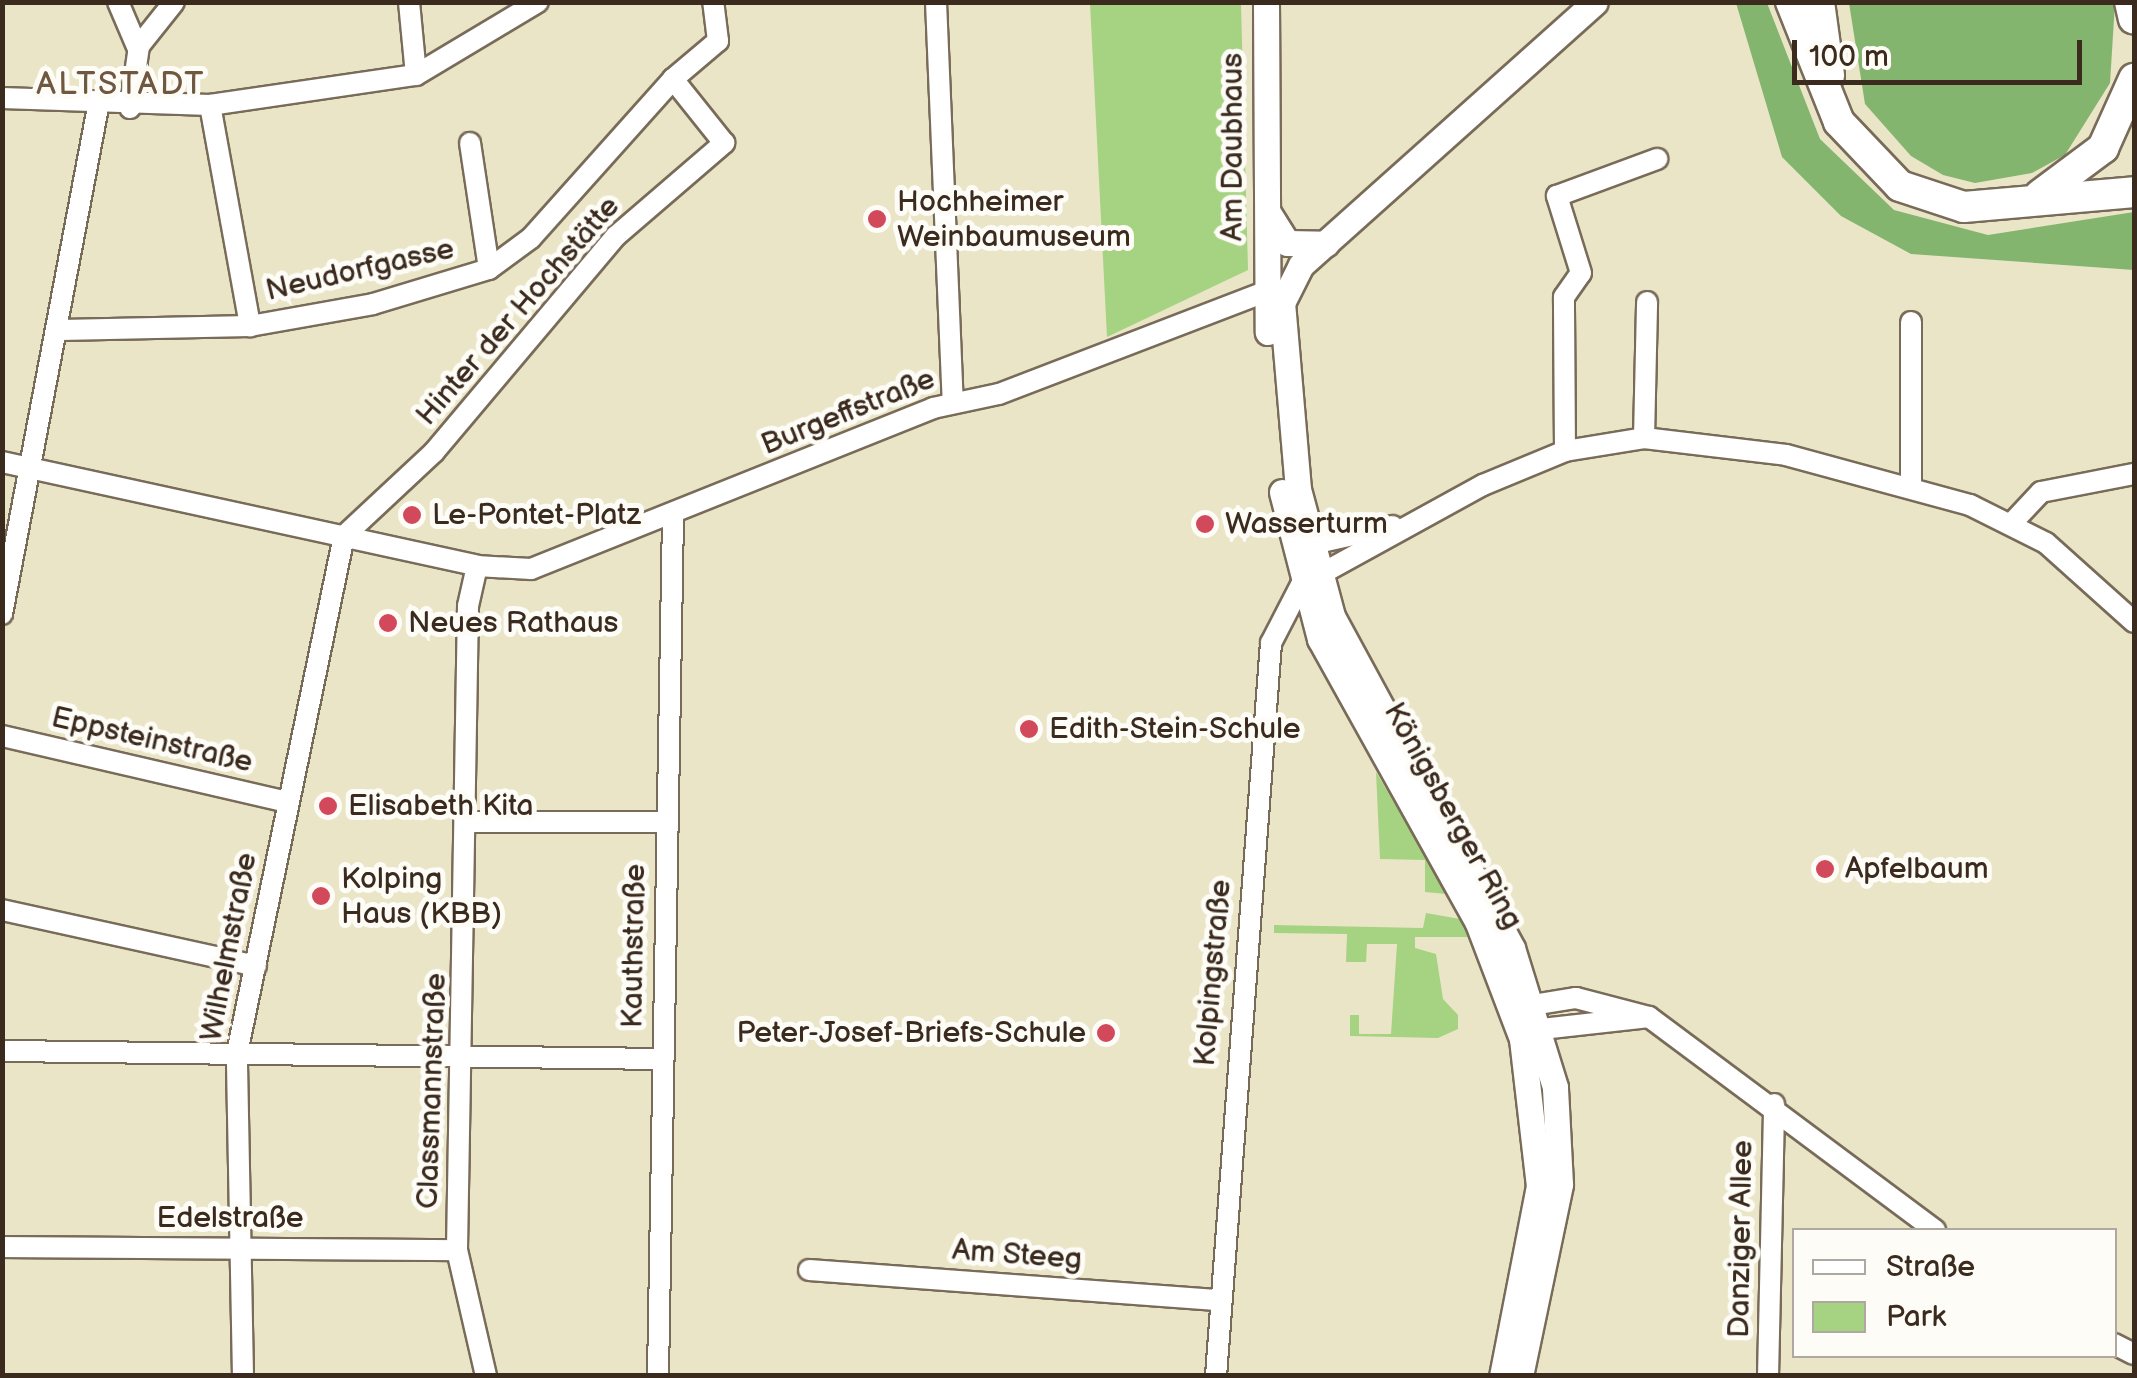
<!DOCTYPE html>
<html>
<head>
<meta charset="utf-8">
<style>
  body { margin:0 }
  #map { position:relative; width:2137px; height:1378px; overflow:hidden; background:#ebe5c7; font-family:"Balsamiq Sans",sans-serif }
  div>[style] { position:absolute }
  .green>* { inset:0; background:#a5d381 }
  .forest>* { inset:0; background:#84b56f }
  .roads { filter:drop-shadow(2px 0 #796b59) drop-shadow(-2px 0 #796b59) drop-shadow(0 2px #796b59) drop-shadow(0 -2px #796b59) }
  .minor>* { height:20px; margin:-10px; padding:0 10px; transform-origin:10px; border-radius:10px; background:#fff }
  .major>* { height:25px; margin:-12.5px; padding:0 12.5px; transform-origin:12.5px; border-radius:12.5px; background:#fff }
  .highway>* { height:30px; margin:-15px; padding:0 15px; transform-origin:15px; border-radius:15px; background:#fff }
  .dots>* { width:28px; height:28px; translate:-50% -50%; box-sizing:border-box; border:5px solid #fdfcf7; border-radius:50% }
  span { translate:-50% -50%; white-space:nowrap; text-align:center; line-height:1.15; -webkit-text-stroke:10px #fdfcf7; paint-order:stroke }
  .street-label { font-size:30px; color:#3b2a1e }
  .poi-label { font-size:30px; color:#3b2a1e }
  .left { translate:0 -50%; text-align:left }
  .right { translate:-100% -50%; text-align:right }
  .neighbourhood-label { font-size:32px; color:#705840; letter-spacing:2.5px }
  .frame { position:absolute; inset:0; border:5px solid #3b2a1e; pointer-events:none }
  .legend { position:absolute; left:1792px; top:1228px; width:325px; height:130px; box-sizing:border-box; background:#fdfcf7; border:2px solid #afa8a0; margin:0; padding:12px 18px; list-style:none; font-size:30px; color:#3b2a1e }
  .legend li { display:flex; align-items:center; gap:20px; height:50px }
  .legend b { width:50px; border:2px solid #afa8a0 }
  .scale { position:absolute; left:1792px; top:40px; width:290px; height:45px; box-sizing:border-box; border:5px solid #3b2a1e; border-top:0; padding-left:12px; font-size:30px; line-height:35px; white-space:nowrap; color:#3b2a1e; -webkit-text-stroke:8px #fdfcf7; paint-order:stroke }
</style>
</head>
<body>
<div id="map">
  <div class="green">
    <div style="clip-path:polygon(1090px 3px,1241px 3px,1248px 270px,1107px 337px)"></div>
    <div style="clip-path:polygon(1376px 772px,1411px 831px,1446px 894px,1425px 892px,1425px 860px,1380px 859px)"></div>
    <div style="clip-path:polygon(1426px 913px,1460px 919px,1469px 937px,1415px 937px,1415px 948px,1436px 954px,1443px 999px,1458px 1015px,1458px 1029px,1438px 1038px,1350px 1036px,1350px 1015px,1359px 1015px,1359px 1034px,1391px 1034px,1397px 944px,1367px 944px,1366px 962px,1346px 962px,1347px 934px,1274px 933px,1274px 925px,1423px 928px)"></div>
  </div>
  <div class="forest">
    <div style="clip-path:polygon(1736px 3px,1767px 3px,1820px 139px,1894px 210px,1988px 235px,2134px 212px,2134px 270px,1911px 254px,1841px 216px,1782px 157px)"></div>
    <div style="clip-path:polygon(1849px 3px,2115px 3px,2110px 83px,2065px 155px,2032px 173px,1975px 183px,1943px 175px,1911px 156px,1865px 104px)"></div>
  </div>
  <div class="roads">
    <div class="minor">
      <div style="left:118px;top:2px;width:51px;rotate:66.9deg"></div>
      <div style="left:409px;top:2px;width:73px;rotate:84.5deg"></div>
      <div style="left:936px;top:2px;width:401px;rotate:87.6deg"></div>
      <div style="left:2px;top:98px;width:208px;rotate:1.9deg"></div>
      <div style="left:210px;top:105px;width:208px;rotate:-8.3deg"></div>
      <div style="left:416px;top:75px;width:142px;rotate:-30.9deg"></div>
      <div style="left:210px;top:105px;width:225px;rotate:79.7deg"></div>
      <div style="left:130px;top:108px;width:63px;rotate:-81.7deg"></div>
      <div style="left:139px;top:46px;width:56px;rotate:-51.5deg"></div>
      <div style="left:470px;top:143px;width:127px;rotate:81.4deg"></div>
      <div style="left:1911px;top:322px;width:164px;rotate:90deg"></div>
      <div style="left:61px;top:330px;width:189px;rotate:-1.2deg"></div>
      <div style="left:250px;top:326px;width:125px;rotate:-10.1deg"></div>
      <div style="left:373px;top:304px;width:121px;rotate:-16.8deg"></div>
      <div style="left:489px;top:269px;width:52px;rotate:-36.4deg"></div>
      <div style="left:531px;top:238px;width:213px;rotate:-48.2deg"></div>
      <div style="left:673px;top:79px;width:59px;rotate:-40.2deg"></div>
      <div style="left:718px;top:41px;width:39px;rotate:-97deg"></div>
      <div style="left:1644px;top:438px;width:136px;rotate:-88.7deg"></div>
      <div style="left:1565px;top:451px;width:154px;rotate:-90.4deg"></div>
      <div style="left:1564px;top:297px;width:29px;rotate:-55deg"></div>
      <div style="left:1581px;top:273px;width:81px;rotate:-107.3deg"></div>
      <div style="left:1557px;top:196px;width:107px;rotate:-20.3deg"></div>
      <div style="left:2px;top:462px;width:486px;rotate:12.3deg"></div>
      <div style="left:477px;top:566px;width:54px;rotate:3.2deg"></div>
      <div style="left:531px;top:569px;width:433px;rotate:-21.8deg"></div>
      <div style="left:933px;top:408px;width:67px;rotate:-12deg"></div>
      <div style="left:999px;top:394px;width:285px;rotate:-21deg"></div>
      <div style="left:1265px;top:292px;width:16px;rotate:22deg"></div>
      <div style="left:2011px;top:524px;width:44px;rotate:-46.8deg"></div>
      <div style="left:2041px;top:492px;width:95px;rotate:-11deg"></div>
      <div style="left:1299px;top:547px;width:96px;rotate:-12.6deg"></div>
      <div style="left:477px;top:566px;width:41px;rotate:102.7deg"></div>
      <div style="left:468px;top:606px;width:644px;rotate:90.98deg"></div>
      <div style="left:457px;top:1250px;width:129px;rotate:77deg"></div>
      <div style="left:2px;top:614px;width:516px;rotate:-79.28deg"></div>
      <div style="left:2px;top:736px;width:294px;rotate:13deg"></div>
      <div style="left:467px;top:822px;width:199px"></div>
      <div style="left:2px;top:910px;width:260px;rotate:12.4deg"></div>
      <div style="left:1649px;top:1017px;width:108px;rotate:173.6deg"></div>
      <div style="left:1542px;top:1029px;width:35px;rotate:-143deg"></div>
      <div style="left:1514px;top:1008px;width:63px;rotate:-9.2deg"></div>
      <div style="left:1576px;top:998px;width:75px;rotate:14.6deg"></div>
      <div style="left:1649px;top:1017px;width:357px;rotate:36.7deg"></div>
      <div style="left:2px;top:1051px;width:660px;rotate:0.69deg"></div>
      <div style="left:2px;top:1247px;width:455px;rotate:0.4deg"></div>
      <div style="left:809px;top:1270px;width:412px;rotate:4.2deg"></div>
      <div style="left:2114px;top:1344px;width:22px;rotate:27deg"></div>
      <div style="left:243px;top:1376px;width:323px;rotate:-91.1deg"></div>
      <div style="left:237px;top:1053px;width:528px;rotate:-78.31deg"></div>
      <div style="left:344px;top:536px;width:123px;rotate:-43deg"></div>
      <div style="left:434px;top:452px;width:282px;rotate:-49.9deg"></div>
      <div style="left:616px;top:236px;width:143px;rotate:-40.7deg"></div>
      <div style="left:724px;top:143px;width:82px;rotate:-128.6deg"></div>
      <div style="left:658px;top:1376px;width:859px;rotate:-89deg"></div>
      <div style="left:1216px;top:1376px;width:735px;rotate:-85.71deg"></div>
      <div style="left:1271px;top:643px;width:65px;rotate:-62.7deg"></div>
      <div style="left:1301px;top:585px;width:208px;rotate:-28.8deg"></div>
      <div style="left:1483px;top:485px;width:89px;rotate:-22.5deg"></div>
      <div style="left:1565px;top:451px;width:80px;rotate:-9.3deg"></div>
      <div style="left:1644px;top:438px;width:143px;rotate:6.8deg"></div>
      <div style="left:1786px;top:455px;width:191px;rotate:15.2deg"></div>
      <div style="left:1970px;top:505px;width:85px;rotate:26.6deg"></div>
      <div style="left:2046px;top:543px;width:118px;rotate:41.9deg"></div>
      <div style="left:1768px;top:1376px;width:272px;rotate:-88.7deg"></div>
    </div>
    <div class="major">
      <div style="left:1266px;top:2px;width:330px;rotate:89.7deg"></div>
      <div style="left:1269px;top:214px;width:34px;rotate:58deg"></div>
      <div style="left:1287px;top:243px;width:39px;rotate:1deg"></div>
      <div style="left:1282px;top:492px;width:152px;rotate:75.5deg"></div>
      <div style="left:1320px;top:639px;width:325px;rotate:60.9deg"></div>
      <div style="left:1478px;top:923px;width:124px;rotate:69.2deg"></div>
      <div style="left:1522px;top:1039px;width:148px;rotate:83.4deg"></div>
      <div style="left:1539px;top:1186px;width:194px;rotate:101deg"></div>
      <div style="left:1520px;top:1376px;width:196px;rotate:-78.2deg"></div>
      <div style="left:1560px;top:1184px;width:97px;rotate:-93deg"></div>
      <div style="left:1555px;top:1087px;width:145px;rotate:-107.2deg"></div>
      <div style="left:1512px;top:948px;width:378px;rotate:-118.5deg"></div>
      <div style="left:1332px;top:616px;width:131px;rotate:-105deg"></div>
      <div style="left:1298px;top:489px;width:187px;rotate:-94.9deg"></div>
      <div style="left:1282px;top:303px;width:42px;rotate:-63.4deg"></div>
      <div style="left:1301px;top:265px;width:394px;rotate:-41.8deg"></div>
    </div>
    <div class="highway">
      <div style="left:1791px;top:2px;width:129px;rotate:68.2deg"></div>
      <div style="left:1839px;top:122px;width:88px;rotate:46.4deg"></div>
      <div style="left:1900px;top:186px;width:67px;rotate:18.2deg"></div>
      <div style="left:1964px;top:207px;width:171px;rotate:-5deg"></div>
      <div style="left:1819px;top:2px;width:74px;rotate:82.2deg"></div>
      <div style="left:2130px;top:2px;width:17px;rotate:77deg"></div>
      <div style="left:2040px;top:195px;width:79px;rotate:-36.7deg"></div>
      <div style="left:2103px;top:148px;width:76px;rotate:-65.8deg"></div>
    </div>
  </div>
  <div class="dots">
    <div style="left:877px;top:219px;background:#d1495b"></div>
    <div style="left:412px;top:515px;background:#d1495b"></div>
    <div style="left:1205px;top:524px;background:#d1495b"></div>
    <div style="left:388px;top:623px;background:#d1495b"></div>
    <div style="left:1029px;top:729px;background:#d1495b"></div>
    <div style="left:328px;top:806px;background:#d1495b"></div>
    <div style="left:1825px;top:869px;background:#d1495b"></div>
    <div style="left:321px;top:896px;background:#d1495b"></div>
    <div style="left:1106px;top:1033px;background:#d1495b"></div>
  </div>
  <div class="street-label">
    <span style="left:1233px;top:147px;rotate:-90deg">Am Daubhaus</span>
    <span style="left:360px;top:270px;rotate:-13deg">Neudorfgasse</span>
    <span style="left:518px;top:311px;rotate:-49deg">Hinter der Hochstätte</span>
    <span style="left:848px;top:412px;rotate:-22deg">Burgeffstraße</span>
    <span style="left:152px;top:740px;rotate:13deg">Eppsteinstraße</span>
    <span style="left:1453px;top:816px;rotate:61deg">Königsberger Ring</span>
    <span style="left:634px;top:946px;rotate:-89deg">Kauthstraße</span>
    <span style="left:229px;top:947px;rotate:-79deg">Wilhelmstraße</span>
    <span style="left:1213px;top:973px;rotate:-85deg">Kolpingstraße</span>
    <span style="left:432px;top:1091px;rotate:-88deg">Classmannstraße</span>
    <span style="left:230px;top:1218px">Edelstraße</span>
    <span style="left:1741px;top:1239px;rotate:-89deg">Danziger Allee</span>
    <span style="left:1017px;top:1255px;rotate:4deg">Am Steeg</span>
  </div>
  <div class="poi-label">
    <span class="left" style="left:897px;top:219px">Hochheimer<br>Weinbaumuseum</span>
    <span class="left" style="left:432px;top:515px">Le-Pontet-Platz</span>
    <span class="left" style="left:1225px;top:524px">Wasserturm</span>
    <span class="left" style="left:408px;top:623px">Neues Rathaus</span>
    <span class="left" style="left:1049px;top:729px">Edith-Stein-Schule</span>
    <span class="left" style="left:348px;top:806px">Elisabeth Kita</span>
    <span class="left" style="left:1845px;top:869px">Apfelbaum</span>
    <span class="left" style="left:341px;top:896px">Kolping<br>Haus (KBB)</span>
    <span class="right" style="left:1086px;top:1033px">Peter-Josef-Briefs-Schule</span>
  </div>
  <div class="neighbourhood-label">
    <span style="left:121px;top:85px">ALTSTADT</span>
  </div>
  <div class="frame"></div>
  <ul class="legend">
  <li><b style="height:12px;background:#fff"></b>Straße</li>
  <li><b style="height:28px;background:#a5d381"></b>Park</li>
  </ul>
  <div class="scale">100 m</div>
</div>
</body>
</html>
